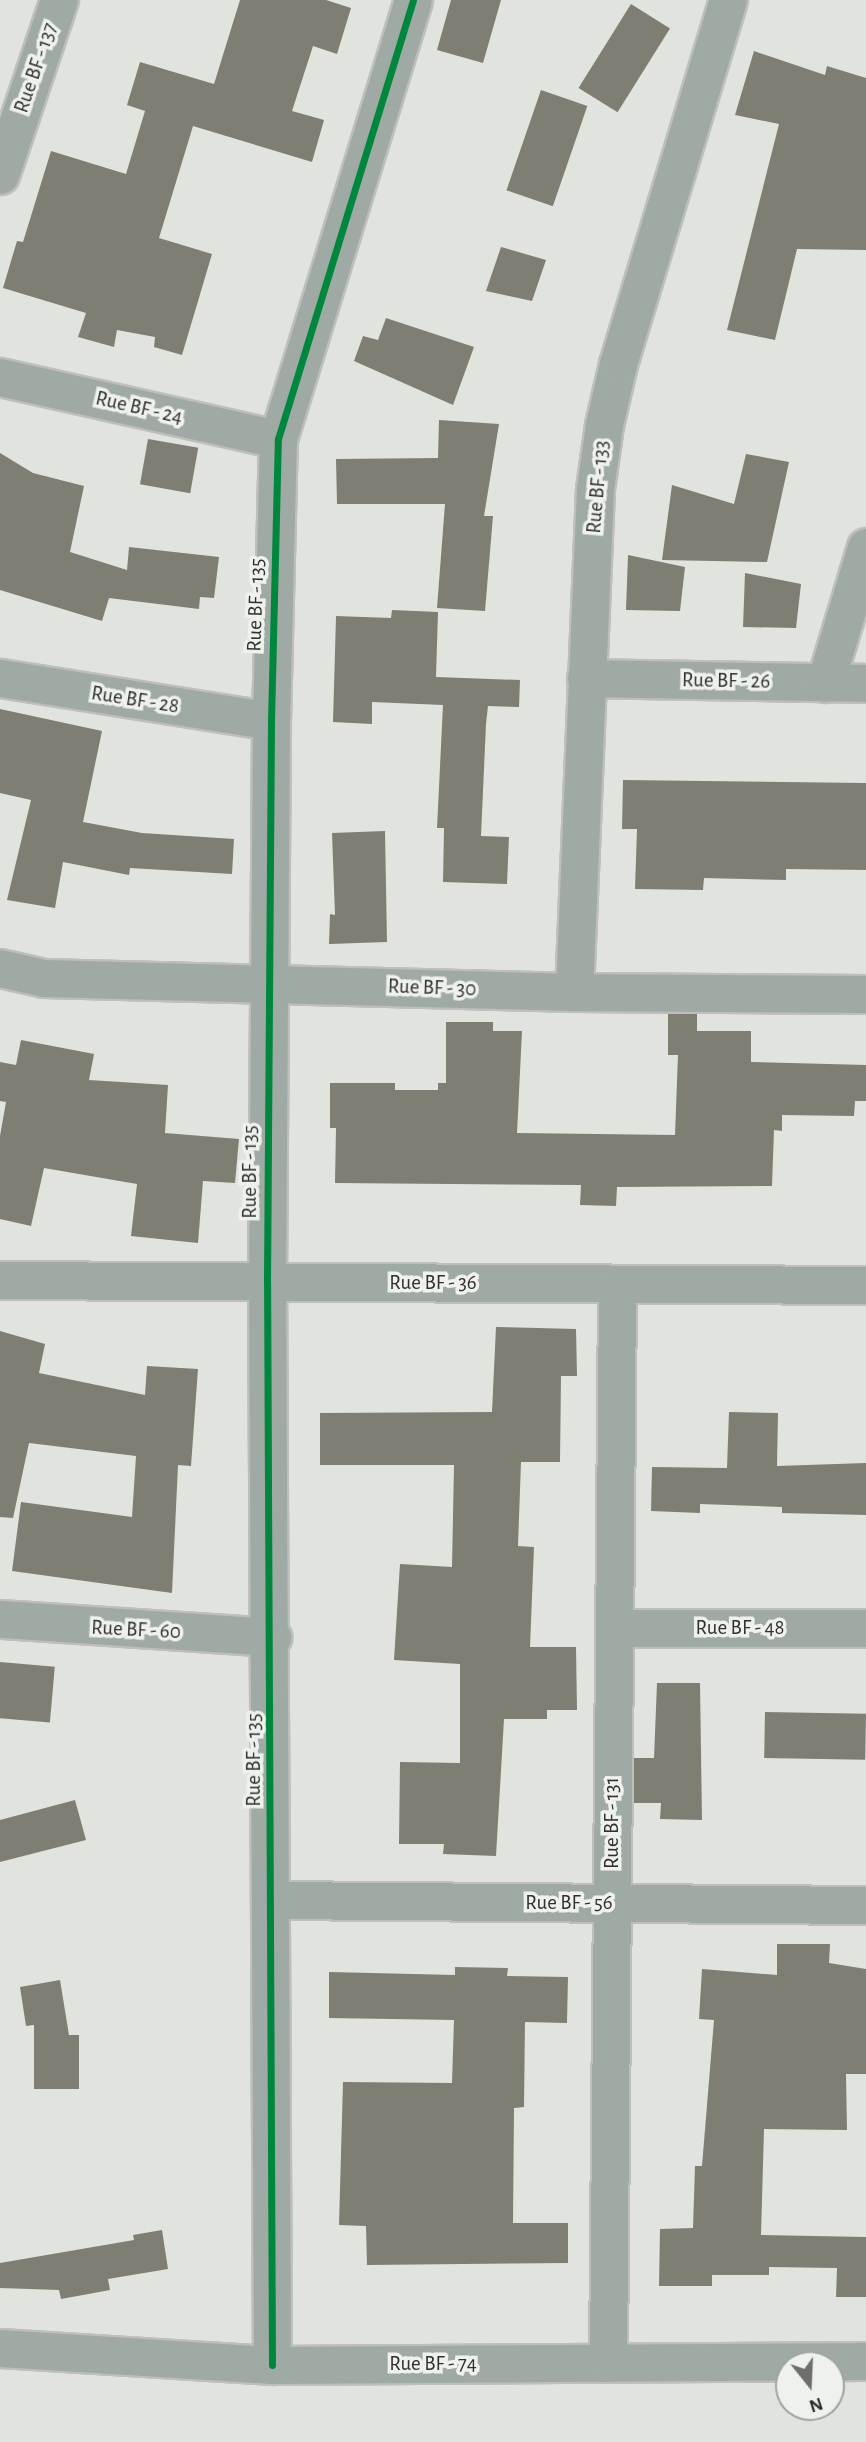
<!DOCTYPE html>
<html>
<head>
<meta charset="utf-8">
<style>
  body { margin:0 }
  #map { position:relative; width:866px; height:2442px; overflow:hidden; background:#e1e3df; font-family:"Alegreya Sans",sans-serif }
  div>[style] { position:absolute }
  .building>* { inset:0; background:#7f7e73; transform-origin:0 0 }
  .roads { filter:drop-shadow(2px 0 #bebfbd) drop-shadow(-2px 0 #bebfbd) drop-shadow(0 2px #bebfbd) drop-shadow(0 -2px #bebfbd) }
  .minor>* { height:37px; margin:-18.5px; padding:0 18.5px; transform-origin:18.5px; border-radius:18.5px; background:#a0aaa4 }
  .cycleway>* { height:7px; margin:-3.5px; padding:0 3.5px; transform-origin:3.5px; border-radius:3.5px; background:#00873e }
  span { translate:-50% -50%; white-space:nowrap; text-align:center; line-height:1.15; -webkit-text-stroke:7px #eef1ec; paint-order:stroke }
  .street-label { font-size:21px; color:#30312f }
  .north { position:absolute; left:775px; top:2351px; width:70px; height:70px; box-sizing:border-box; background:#eef1ec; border:2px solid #a2a4a0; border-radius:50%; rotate:162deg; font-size:19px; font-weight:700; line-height:28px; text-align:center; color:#30312f }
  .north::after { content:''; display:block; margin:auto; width:24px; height:32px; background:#6e6f6d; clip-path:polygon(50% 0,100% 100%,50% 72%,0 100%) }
</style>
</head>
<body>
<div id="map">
  <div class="building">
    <div style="clip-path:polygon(240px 0,326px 0,351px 8px,337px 54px,313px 46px,292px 111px,324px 120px,312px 162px,193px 126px,159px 238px,212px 254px,182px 355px,154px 347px,155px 337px,117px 330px,114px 347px,78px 337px,86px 313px,3px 288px,17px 241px,23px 242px,51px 151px,126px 174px,145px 111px,127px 105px,140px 62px,214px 84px)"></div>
    <div style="clip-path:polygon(451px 0,501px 0,483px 63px,437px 50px)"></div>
    <div style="left:631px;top:4px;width:46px;height:99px;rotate:32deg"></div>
    <div style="clip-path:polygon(754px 51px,825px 75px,827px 66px,866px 78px,866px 250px,797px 249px,775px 340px,727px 330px,779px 124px,735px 115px)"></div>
    <div style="left:541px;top:90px;width:49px;height:106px;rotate:19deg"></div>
    <div style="clip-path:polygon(501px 247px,546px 260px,532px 301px,486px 291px)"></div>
    <div style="clip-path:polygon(386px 318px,474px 347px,453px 405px,354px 361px,363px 336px,378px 340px)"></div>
    <div style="clip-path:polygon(439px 420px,499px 424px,484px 516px,493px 516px,485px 611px,437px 608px,445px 504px,337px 504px,336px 459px,438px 458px)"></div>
    <div style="left:148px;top:439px;width:51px;height:46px;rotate:10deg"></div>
    <div style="clip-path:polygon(0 453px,33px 473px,84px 486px,70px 552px,127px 570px,129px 547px,219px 557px,214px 598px,200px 597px,199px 609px,109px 598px,102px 621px,0 590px)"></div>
    <div style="clip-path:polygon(746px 454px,789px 462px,767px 562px,662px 560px,672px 485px,734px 504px)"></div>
    <div style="clip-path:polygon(628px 555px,685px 567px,680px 611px,626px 610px)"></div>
    <div style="clip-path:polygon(745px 573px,801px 584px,796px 628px,743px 627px)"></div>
    <div style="clip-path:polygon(392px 610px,438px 612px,436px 677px,520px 680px,519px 707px,488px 706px,486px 724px,481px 836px,509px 837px,507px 884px,443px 882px,444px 828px,437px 828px,443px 705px,372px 702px,372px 724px,333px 722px,336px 616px,391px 618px)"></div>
    <div style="clip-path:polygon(0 709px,102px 731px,83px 822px,142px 833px,234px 839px,232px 874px,130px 868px,129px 875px,63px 862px,55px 908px,7px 900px,31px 800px,0 793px)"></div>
    <div style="clip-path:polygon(623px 780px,866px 783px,866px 870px,786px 869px,786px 880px,704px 878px,703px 890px,635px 889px,637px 829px,622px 829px)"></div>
    <div style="clip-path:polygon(385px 831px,387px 942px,329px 944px,330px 914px,335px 915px,332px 833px)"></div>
    <div style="clip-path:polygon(668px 1014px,697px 1014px,697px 1031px,751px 1031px,751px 1062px,866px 1065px,866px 1101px,855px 1101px,854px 1116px,782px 1115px,782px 1131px,774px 1130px,772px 1186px,617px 1187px,616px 1206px,580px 1205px,581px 1185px,335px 1183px,336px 1128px,330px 1128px,330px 1083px,395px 1083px,395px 1090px,438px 1090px,438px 1083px,446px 1083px,446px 1022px,493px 1022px,493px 1031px,522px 1031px,517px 1133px,675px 1135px,678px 1055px,668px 1055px)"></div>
    <div style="clip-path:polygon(21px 1040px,94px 1054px,89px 1080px,168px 1085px,165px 1133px,239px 1139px,235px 1183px,203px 1181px,198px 1243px,131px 1236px,137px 1184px,44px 1168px,31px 1226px,0 1219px,0 1136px,6px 1102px,0 1101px,0 1062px,16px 1065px)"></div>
    <div style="clip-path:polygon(496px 1327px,576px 1329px,577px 1376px,561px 1376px,560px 1462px,521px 1462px,518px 1546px,534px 1547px,530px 1647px,576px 1647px,577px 1710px,547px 1710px,547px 1719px,504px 1719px,496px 1856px,443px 1854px,444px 1844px,399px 1844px,400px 1762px,460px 1763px,460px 1664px,394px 1660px,400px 1564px,452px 1567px,454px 1465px,320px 1465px,320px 1413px,492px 1412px)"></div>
    <div style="clip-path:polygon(0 1331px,45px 1344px,39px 1373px,145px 1395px,147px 1366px,198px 1369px,191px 1466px,178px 1465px,172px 1593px,12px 1571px,21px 1502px,132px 1517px,136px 1456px,29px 1443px,13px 1518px,0 1517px)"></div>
    <div style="clip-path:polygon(729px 1412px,778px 1413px,777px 1466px,866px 1463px,866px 1515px,782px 1513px,782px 1507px,700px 1504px,700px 1513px,651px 1511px,652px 1467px,727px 1468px)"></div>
    <div style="left:0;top:1662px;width:55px;height:56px;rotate:5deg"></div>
    <div style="clip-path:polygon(657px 1683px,700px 1683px,702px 1820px,660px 1819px,661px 1803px,634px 1803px,634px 1758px,654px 1758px)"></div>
    <div style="left:765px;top:1712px;width:101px;height:46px;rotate:1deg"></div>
    <div style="clip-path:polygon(75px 1800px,86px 1840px,0 1862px,0 1820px)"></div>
    <div style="clip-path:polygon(777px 1944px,830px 1944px,829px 1963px,866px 1969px,866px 2074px,846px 2074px,847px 2130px,764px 2129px,761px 2235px,866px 2237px,866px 2297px,836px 2297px,837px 2268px,769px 2267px,769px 2275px,712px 2275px,712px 2286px,659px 2286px,660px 2229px,693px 2228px,695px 2166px,702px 2166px,714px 2020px,699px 2019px,702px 1969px,777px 1975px)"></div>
    <div style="clip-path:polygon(455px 1967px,508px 1968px,507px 1976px,568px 1977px,567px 2023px,525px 2022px,524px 2107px,514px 2108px,513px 2223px,568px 2223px,568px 2263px,367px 2265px,366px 2226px,339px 2225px,343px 2082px,452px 2083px,454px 2020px,329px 2018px,329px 1972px,455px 1975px)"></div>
    <div style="clip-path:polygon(60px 1980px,69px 2035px,79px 2035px,79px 2089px,34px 2089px,34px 2025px,26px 2026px,20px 1987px)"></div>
    <div style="clip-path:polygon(162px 2230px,168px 2269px,108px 2279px,110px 2290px,61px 2299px,59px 2290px,0 2288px,0 2263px,134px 2240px,133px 2235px)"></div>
  </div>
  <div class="roads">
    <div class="minor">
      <div style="left:0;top:175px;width:185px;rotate:-71.4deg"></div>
      <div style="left:0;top:377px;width:285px;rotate:12.6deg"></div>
      <div style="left:0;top:678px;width:274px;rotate:9deg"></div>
      <div style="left:586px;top:678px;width:280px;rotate:1deg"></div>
      <div style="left:825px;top:683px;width:142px;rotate:-73.2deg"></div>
      <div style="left:0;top:968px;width:45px;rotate:12.8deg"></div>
      <div style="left:44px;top:978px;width:530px;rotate:1.51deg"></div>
      <div style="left:574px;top:992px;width:292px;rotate:0.4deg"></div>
      <div style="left:574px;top:992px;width:503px;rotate:-87.61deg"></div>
      <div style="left:595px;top:489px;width:65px;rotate:-82deg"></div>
      <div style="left:604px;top:425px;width:63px;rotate:-77.1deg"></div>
      <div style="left:618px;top:364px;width:380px;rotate:-73.2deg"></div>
      <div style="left:0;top:1280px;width:866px;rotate:0.33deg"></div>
      <div style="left:0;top:1619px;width:273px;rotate:3.8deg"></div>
      <div style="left:614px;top:1628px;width:252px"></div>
      <div style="left:272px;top:1900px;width:594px;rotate:0.48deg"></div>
      <div style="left:0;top:2348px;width:273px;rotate:3.6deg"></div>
      <div style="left:272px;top:2365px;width:594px;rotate:-0.39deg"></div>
      <div style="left:608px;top:2363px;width:1079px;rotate:-89.52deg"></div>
      <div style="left:272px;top:2365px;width:1083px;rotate:-90.26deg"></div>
      <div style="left:267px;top:1282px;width:561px;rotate:-89.59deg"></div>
      <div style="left:271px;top:721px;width:282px;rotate:-88.6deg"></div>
      <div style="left:278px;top:439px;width:459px;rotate:-72.9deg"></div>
    </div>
  </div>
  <div class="cycleway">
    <div style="left:272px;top:2365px;width:1083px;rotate:-90.26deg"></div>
    <div style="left:267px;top:1282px;width:561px;rotate:-89.59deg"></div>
    <div style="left:271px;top:721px;width:282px;rotate:-88.6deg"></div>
    <div style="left:278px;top:439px;width:459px;rotate:-72.9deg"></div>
  </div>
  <div class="street-label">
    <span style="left:36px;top:68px;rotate:-71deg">Rue BF - 137</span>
    <span style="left:139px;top:408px;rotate:13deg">Rue BF - 24</span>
    <span style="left:598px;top:487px;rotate:-85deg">Rue BF - 133</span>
    <span style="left:256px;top:605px;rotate:-88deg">Rue BF - 135</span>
    <span style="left:726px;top:681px;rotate:1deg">Rue BF - 26</span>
    <span style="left:135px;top:700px;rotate:9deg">Rue BF - 28</span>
    <span style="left:432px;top:988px;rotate:2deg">Rue BF - 30</span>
    <span style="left:250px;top:1172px;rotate:-90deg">Rue BF - 135</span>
    <span style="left:433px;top:1283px">Rue BF - 36</span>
    <span style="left:740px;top:1628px">Rue BF - 48</span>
    <span style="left:136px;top:1630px;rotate:3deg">Rue BF - 60</span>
    <span style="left:254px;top:1760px;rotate:-90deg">Rue BF - 135</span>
    <span style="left:612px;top:1823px;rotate:-90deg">Rue BF - 131</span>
    <span style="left:569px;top:1903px">Rue BF - 56</span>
    <span style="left:433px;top:2364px">Rue BF - 74</span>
  </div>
  <div class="north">N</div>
</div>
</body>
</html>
